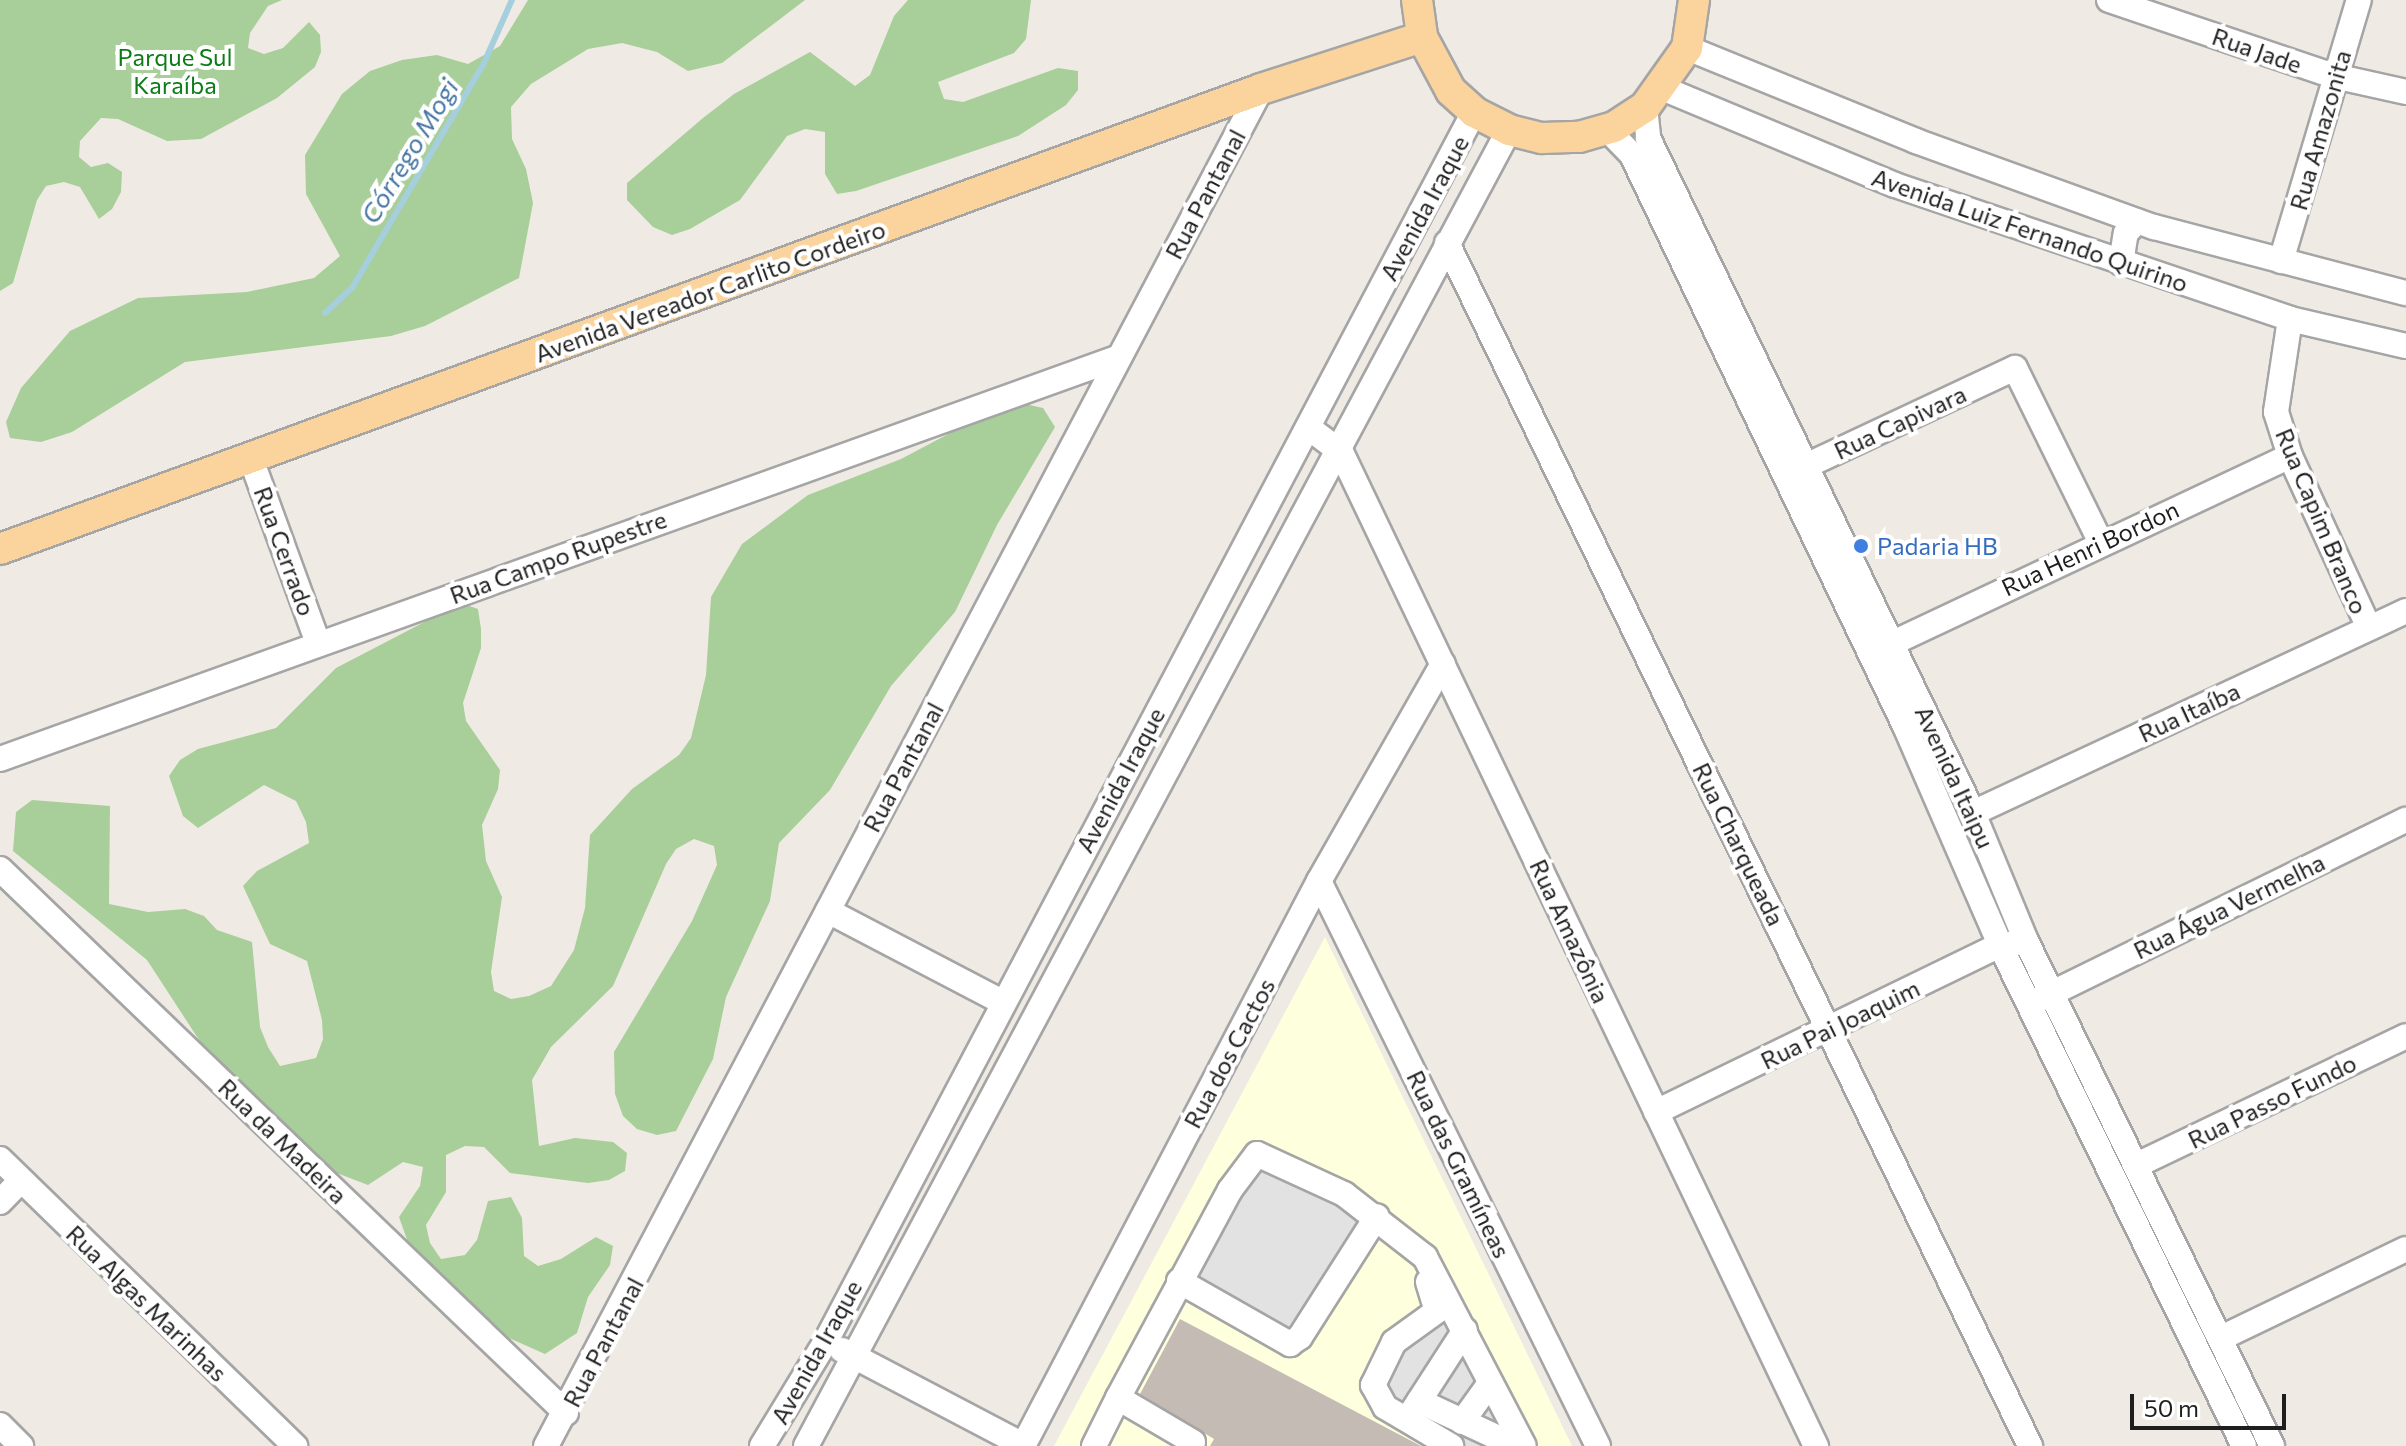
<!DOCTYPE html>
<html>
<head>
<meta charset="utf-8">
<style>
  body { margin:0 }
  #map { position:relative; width:2406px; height:1446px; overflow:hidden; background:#efebe4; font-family:Commissioner,sans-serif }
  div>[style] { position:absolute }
  .education>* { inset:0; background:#feffdd }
  .forest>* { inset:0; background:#a8ce99 }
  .parking>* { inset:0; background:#e2e2e2 }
  .stream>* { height:6px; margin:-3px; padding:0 3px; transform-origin:3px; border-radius:3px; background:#a5cfdc }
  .building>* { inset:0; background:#c4bbb4 }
  .roads { filter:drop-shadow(2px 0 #a5a5a5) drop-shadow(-2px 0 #a5a5a5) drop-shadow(0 2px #a5a5a5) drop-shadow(0 -2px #a5a5a5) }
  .minor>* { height:24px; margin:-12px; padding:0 12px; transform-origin:12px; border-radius:12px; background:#fff }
  .major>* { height:30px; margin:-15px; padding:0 15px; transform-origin:15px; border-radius:15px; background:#fbd39d }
  .dots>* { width:22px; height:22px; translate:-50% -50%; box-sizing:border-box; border:4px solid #fff; border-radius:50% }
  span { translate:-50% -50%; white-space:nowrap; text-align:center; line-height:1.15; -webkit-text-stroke:8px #fff; paint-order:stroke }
  .street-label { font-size:24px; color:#1e1e1e }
  .park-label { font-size:24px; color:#0c7c17 }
  .shop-label { font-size:24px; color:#366cbe }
  .left { translate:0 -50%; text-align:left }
  .water-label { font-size:26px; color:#4876a5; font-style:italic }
  .scale { position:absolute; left:2130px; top:1394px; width:156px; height:36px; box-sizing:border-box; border:4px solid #1e1e1e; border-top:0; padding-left:10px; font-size:24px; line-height:28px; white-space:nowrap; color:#1e1e1e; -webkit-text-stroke:6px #fff; paint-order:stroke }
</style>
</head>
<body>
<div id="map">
  <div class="education">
    <div style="clip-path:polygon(1325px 937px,1572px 1446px,1054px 1446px,1166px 1236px)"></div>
  </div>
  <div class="forest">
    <div style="clip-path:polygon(0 0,282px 0,268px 6px,250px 33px,248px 48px,264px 54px,283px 48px,309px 22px,320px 35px,321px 52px,315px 67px,277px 98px,201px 139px,167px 141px,118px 119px,101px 118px,80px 141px,79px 157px,91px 167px,108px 163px,122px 172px,121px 192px,112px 209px,99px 219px,80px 187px,64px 182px,46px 186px,37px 200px,13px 283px,0 291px)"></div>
    <div style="clip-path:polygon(528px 0,805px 0,722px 63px,688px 71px,657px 52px,622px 43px,588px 49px,531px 84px,511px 107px,512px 139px,526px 169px,533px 203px,519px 278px,425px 326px,391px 336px,185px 362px,72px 432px,41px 442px,10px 438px,6px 422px,21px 388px,70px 331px,138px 298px,247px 292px,314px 278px,340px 256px,306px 194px,305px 155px,342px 94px,370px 71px,402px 60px,437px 55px,468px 64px,500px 46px)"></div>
    <div style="clip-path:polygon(908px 0,1031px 0,1026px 39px,1014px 53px,938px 82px,944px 99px,963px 102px,1058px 68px,1078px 71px,1078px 90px,1066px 105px,1018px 136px,856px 191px,837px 194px,825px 174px,825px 132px,805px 129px,787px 136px,740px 200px,690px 229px,672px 235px,653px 227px,627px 200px,627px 183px,703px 118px,734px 94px,810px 52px,855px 86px,870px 75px,894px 16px)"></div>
    <div style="clip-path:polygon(1025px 404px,1043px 408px,1055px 427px,997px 525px,955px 612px,891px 686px,830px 790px,779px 843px,770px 901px,726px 997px,713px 1059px,676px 1131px,657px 1135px,637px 1129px,623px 1116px,615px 1094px,614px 1052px,692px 921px,717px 865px,714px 846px,694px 839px,676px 849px,666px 864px,613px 986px,551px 1047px,532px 1080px,539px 1146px,575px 1138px,613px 1142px,627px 1153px,625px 1171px,609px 1180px,588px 1183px,510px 1173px,484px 1147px,465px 1146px,446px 1155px,446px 1192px,426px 1225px,430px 1243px,441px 1259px,465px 1255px,477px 1240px,488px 1201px,511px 1197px,522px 1218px,524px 1256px,538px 1266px,561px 1259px,596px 1237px,613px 1246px,610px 1265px,588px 1297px,577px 1333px,545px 1354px,509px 1338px,410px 1248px,399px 1217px,420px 1186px,423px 1167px,403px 1162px,368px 1185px,329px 1170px,257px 1106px,203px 1046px,147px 960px,13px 851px,16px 812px,32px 800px,110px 806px,109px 904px,148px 912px,185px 909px,204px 916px,217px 930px,252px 942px,260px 1027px,268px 1047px,280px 1066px,316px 1058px,323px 1039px,322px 1020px,307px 961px,270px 944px,243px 886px,257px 871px,309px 843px,306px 822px,296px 801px,264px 785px,198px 828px,183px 816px,169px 776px,180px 760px,198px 749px,276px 728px,336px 668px,461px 603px,478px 609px,481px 629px,481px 648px,463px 703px,466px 721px,500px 770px,498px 789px,482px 825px,486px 861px,502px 897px,491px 972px,494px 991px,511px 999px,529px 996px,551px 986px,574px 950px,585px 908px,590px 835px,632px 789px,679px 755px,691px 738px,706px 675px,711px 597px,742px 544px,808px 495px,901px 459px,988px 413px)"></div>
  </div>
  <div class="parking">
    <div style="clip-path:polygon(1252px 1157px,1408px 1239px,1524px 1446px,1451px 1446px,1373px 1385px,1425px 1323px,1423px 1271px,1370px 1227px,1300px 1337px,1179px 1281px)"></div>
  </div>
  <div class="stream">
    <div style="left:325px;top:313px;width:37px;rotate:-43deg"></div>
    <div style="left:352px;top:288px;width:259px;rotate:-59.6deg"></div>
    <div style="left:483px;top:65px;width:71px;rotate:-66deg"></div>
  </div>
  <div class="building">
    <div style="clip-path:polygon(1180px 1319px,1421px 1446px,1210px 1446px,1214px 1439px,1140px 1394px)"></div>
  </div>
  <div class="roads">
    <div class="minor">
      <div style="left:2109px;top:0;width:237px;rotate:18.7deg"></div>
      <div style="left:2334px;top:76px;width:74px;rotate:12.5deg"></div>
      <div style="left:1687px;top:48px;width:247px;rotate:22.1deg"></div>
      <div style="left:1916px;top:141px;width:253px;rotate:19.9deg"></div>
      <div style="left:2154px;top:227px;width:260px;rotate:14.7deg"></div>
      <div style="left:1662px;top:88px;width:252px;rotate:22.6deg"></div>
      <div style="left:1895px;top:185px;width:417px;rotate:18.7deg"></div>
      <div style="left:2290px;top:319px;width:119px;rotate:13.1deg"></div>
      <div style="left:1645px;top:107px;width:31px;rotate:84deg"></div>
      <div style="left:1648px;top:138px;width:749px;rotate:64.29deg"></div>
      <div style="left:1973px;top:813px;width:139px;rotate:67.5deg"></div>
      <div style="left:2026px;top:941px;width:562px;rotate:64.03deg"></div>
      <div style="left:1607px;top:129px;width:36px;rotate:46deg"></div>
      <div style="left:1632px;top:155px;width:633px;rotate:64.45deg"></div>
      <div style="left:1905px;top:726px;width:239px;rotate:66.5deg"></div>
      <div style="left:2000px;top:945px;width:557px;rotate:64.03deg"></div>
      <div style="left:1447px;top:243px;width:1337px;rotate:64.14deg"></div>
      <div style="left:2281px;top:261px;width:272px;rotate:-73.4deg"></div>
      <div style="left:2121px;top:263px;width:30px;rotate:-81deg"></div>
      <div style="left:2126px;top:233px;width:16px;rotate:-47deg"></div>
      <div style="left:2290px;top:319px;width:94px;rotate:98.6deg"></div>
      <div style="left:2276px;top:412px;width:46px;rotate:72.3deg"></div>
      <div style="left:2290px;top:456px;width:189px;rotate:65.3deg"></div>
      <div style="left:1309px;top:428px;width:40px;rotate:37deg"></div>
      <div style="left:1341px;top:452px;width:1102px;rotate:64.46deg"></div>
      <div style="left:251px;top:459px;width:196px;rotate:70deg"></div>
      <div style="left:1793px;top:472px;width:245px;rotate:-25.1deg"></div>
      <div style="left:2015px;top:368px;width:193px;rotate:63.8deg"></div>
      <div style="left:1880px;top:649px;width:453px;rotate:-25.2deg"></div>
      <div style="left:0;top:759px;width:1187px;rotate:-19.75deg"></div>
      <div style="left:1973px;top:813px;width:478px;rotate:-25deg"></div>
      <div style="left:0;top:869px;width:785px;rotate:43.86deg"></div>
      <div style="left:1319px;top:881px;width:630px;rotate:63.72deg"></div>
      <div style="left:828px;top:911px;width:194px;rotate:27.6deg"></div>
      <div style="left:2038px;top:1000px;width:410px;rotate:-26.1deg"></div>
      <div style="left:1656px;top:1112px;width:382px;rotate:-25.9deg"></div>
      <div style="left:2000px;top:945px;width:16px;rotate:-7deg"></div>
      <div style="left:0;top:1159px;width:412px;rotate:44.2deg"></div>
      <div style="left:2137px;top:1165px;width:298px;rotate:-25.6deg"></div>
      <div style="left:0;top:1202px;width:30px;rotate:-46deg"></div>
      <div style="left:1179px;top:1281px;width:128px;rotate:29.6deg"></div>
      <div style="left:1290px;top:1344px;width:12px;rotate:-35deg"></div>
      <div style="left:1300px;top:1337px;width:143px;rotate:-57.5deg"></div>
      <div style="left:1428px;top:1282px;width:30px;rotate:73deg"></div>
      <div style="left:1437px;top:1311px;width:53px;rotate:144.2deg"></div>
      <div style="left:1394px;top:1342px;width:48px;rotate:116deg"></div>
      <div style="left:1373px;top:1385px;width:25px;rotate:61deg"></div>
      <div style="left:1385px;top:1407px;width:77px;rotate:30.6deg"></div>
      <div style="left:2221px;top:1338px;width:205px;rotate:-25.7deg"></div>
      <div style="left:842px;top:1350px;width:204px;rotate:27.7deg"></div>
      <div style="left:1419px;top:1401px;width:107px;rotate:24.9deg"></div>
      <div style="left:1410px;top:1415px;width:101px;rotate:-57.1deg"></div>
      <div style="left:1462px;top:1422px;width:48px;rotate:-54.3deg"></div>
      <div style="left:0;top:1425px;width:30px;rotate:45deg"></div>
      <div style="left:1193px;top:1442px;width:87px;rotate:-149.6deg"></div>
      <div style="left:1118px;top:1398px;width:236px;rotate:-61.7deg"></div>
      <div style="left:1230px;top:1190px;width:45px;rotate:-53.1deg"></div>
      <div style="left:1257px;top:1154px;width:96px;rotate:24.7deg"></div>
      <div style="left:1344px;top:1194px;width:103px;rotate:37.9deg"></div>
      <div style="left:1425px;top:1257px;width:213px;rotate:62.4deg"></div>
      <div style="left:546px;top:1446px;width:1534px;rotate:-62.22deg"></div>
      <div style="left:762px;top:1446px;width:123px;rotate:-58.6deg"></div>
      <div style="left:826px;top:1341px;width:1389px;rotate:-62.2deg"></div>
      <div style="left:806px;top:1446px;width:1492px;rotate:-61.89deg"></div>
      <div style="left:1023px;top:1446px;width:638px;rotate:-62.35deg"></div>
      <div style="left:1319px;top:881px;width:250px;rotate:-60.3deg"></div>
      <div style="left:1094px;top:1446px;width:54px;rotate:-63.4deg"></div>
    </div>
    <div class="major">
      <div style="left:1417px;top:0;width:37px;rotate:82deg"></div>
      <div style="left:1422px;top:37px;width:61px;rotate:61.8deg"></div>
      <div style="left:1451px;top:91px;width:31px;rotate:42deg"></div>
      <div style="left:1474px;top:112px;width:39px;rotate:27deg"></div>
      <div style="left:1509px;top:130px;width:34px;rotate:14deg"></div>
      <div style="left:1542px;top:138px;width:37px;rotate:-2deg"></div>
      <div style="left:1579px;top:137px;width:36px;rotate:-16deg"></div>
      <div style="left:1614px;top:127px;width:37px;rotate:-33deg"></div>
      <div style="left:1645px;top:107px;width:72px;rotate:-54.6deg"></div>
      <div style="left:1687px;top:48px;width:49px;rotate:-81.7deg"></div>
      <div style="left:0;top:549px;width:1342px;rotate:-20.04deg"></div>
      <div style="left:1261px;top:89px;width:169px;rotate:-17.9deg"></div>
    </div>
  </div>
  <div class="dots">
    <div style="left:1861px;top:546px;background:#3f7fe0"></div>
  </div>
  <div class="street-label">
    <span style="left:2257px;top:50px;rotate:19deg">Rua Jade</span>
    <span style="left:2320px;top:130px;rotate:-74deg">Rua Amazonita</span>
    <span style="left:1205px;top:194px;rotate:-62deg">Rua Pantanal</span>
    <span style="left:1424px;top:208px;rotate:-62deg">Avenida Iraque</span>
    <span style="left:2030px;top:230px;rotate:19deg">Avenida Luiz Fernando Quirino</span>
    <span style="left:710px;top:291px;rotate:-20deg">Avenida Vereador Carlito Cordeiro</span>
    <span style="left:1900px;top:422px;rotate:-25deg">Rua Capivara</span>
    <span style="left:2322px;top:521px;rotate:67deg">Rua Capim Branco</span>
    <span style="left:2090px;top:548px;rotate:-25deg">Rua Henri Bordon</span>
    <span style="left:285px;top:551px;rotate:70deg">Rua Cerrado</span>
    <span style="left:558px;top:557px;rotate:-20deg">Rua Campo Rupestre</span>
    <span style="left:2189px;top:712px;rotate:-25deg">Rua Itaíba</span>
    <span style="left:903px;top:767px;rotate:-62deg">Rua Pantanal</span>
    <span style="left:1955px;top:777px;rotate:65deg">Avenida Itaipu</span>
    <span style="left:1120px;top:780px;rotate:-62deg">Avenida Iraque</span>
    <span style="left:1739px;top:844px;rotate:64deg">Rua Charqueada</span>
    <span style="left:2229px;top:906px;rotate:-26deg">Rua Água Vermelha</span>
    <span style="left:1570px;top:931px;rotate:65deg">Rua Amazônia</span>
    <span style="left:1840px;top:1024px;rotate:-26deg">Rua Pai Joaquim</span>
    <span style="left:1229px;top:1053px;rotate:-62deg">Rua dos Cactos</span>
    <span style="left:2272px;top:1101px;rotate:-26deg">Rua Passo Fundo</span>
    <span style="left:283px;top:1141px;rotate:44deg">Rua da Madeira</span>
    <span style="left:1459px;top:1164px;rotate:64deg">Rua das Gramíneas</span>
    <span style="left:147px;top:1303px;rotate:44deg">Rua Algas Marinhas</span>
    <span style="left:603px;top:1342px;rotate:-62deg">Rua Pantanal</span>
    <span style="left:816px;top:1352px;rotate:-61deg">Avenida Iraque</span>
  </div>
  <div class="park-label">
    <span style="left:175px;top:71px">Parque Sul<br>Karaíba</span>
  </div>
  <div class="shop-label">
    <span class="left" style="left:1877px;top:546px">Padaria HB</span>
  </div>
  <div class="water-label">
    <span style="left:409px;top:151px;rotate:-59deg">Córrego Mogi</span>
  </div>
  <div class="scale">50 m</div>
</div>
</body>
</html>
